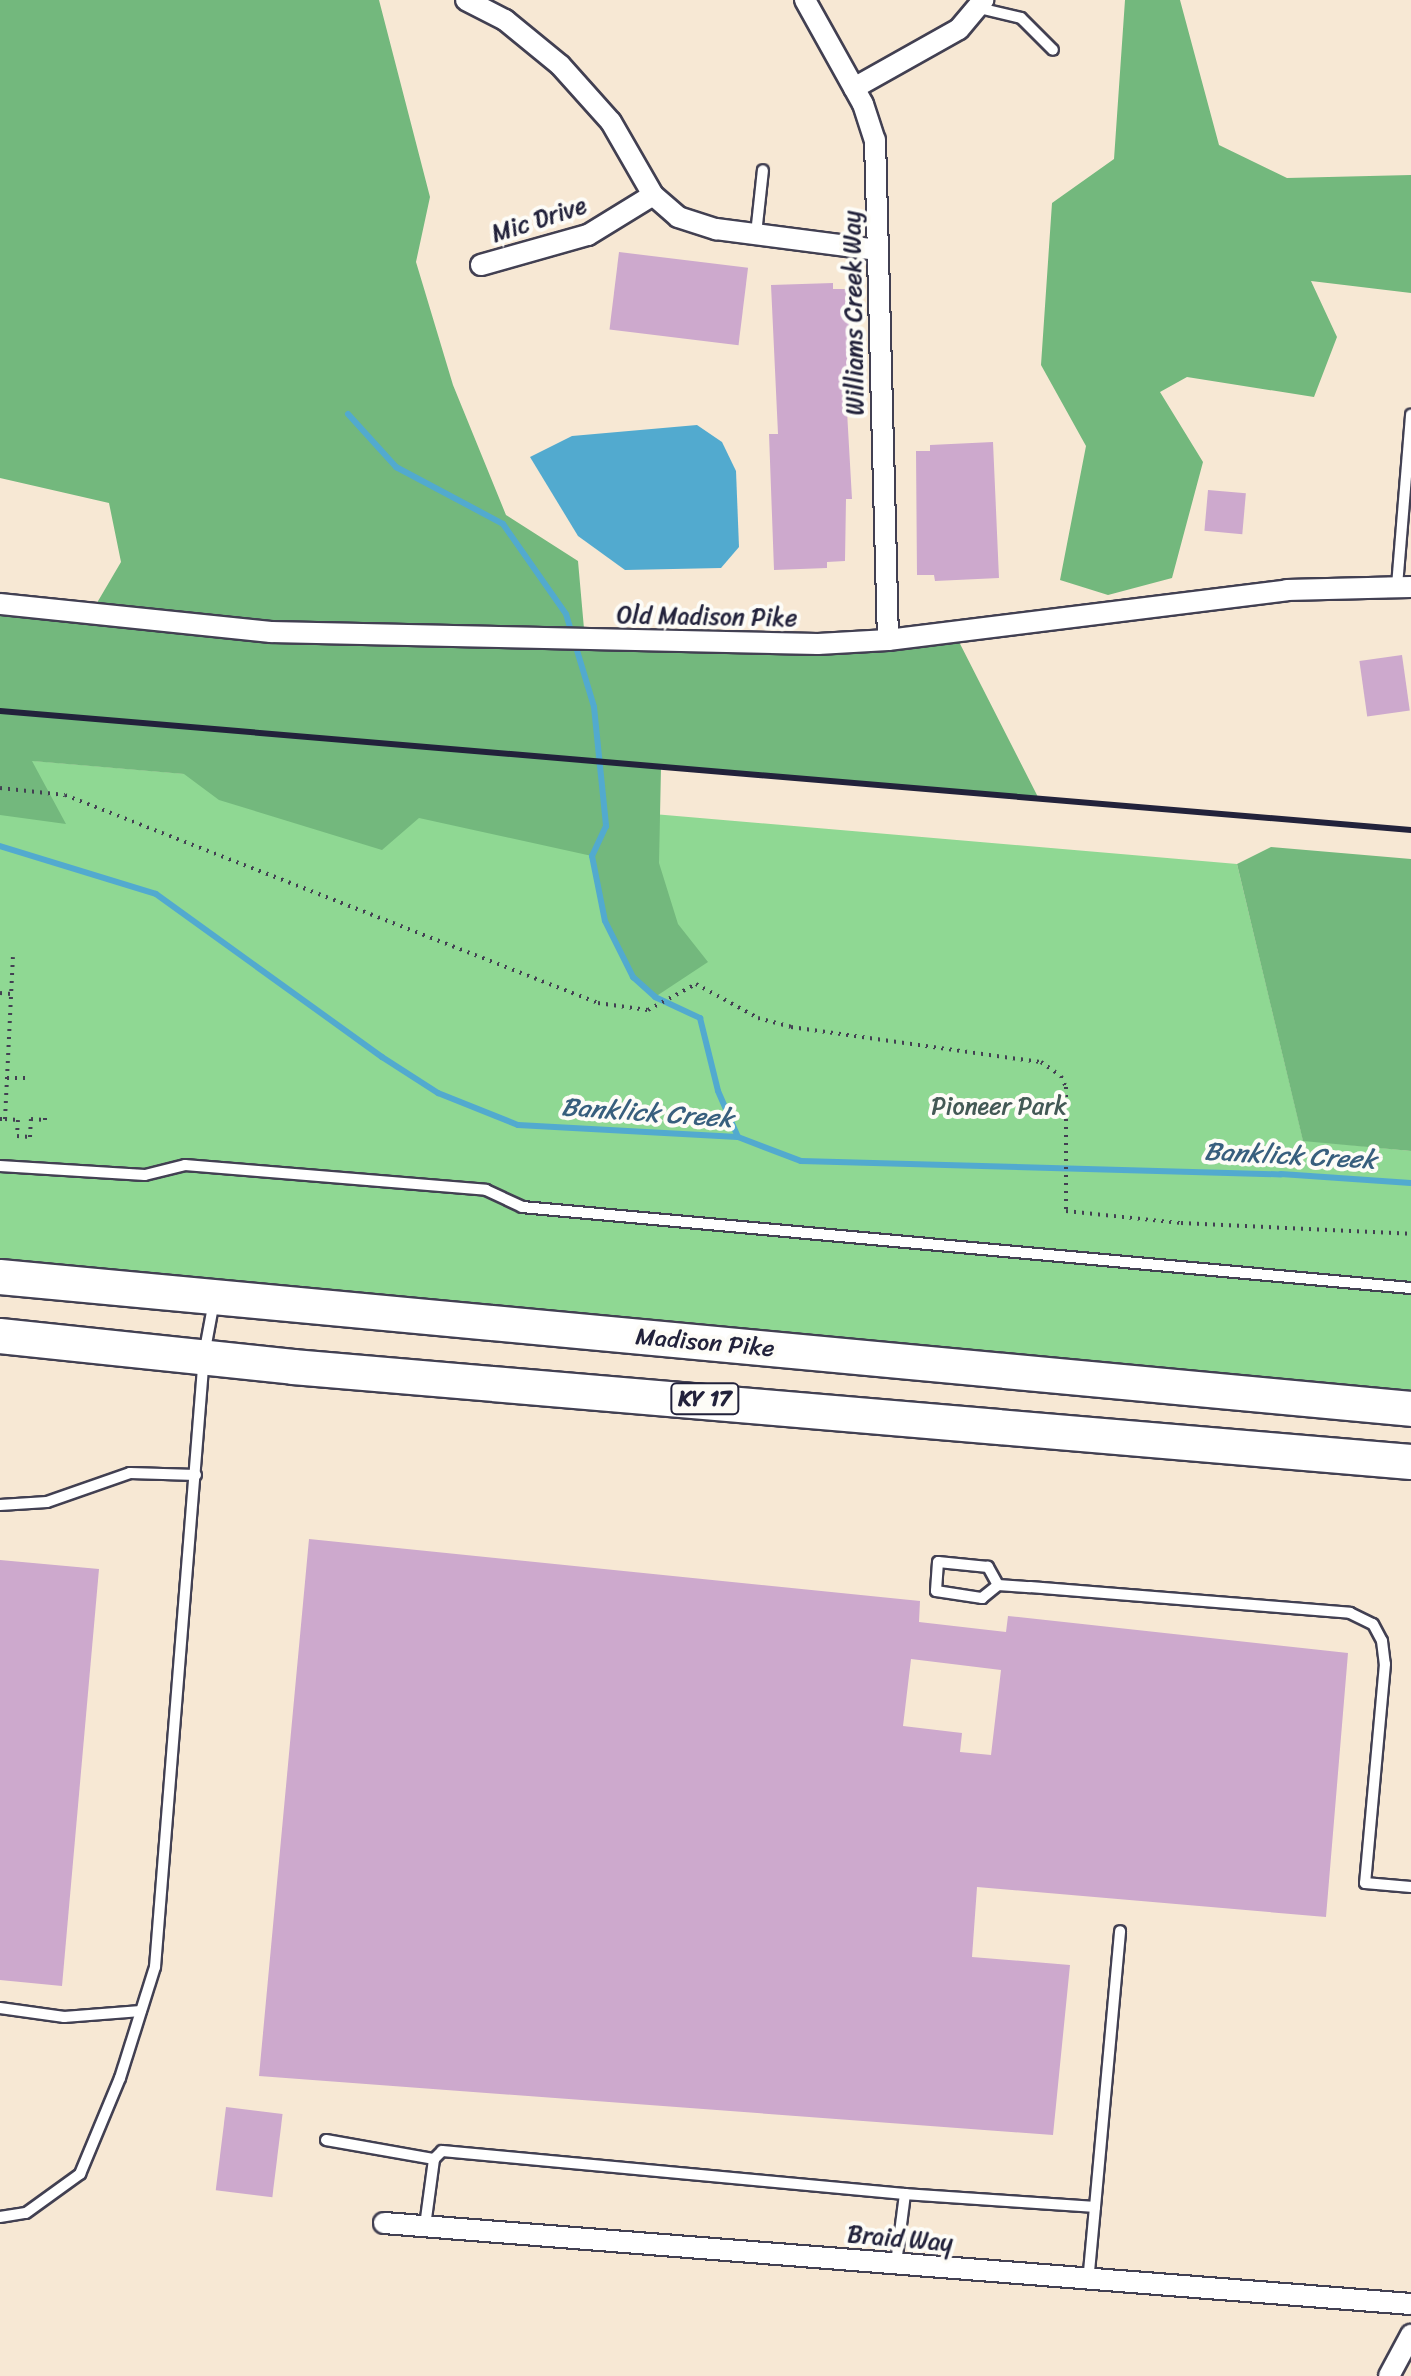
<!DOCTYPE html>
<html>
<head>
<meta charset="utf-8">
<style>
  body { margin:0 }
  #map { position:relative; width:1411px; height:2376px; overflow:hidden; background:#f7e8d4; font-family:Sriracha,sans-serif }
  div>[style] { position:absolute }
  .green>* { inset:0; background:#8fd893 }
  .forest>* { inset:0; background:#73b87d }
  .water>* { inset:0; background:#52aacf }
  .stream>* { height:6px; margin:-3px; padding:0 3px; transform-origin:3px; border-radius:3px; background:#52aacf }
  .building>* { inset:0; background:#cda9cd; transform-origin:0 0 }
  .path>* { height:4px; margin-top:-2px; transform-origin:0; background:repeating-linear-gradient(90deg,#424052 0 2px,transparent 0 8px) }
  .roads { filter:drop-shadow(2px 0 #424052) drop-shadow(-2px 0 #424052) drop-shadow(0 2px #424052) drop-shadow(0 -2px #424052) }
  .lane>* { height:10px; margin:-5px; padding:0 5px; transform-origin:5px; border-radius:5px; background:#fff }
  .street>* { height:20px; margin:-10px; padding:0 10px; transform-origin:10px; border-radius:10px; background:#fff }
  .primary>* { height:34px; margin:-17px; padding:0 17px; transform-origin:17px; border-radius:17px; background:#fff }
  .rail>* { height:6px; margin:-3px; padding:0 3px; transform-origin:3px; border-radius:3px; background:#22223b }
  span { translate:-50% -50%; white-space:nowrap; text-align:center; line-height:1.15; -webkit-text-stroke:8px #fdfcf7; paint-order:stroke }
  .shield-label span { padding:2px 6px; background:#fdfcf7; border:2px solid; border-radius:6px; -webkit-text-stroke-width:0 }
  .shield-label { font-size:22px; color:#22223b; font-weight:700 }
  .street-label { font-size:24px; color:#22223b }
  .park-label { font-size:24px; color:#435955 }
  .water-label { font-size:26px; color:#385f7e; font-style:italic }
</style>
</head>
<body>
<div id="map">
  <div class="green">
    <div style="clip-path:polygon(0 758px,1237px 864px,1303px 1140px,1411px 1151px,1411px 1409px,0 1277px)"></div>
  </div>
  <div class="forest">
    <div style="clip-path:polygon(0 0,379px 0,430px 197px,416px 262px,453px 385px,506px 515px,578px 561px,585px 640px,954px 632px,1039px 799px,661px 768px,659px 863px,678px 924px,708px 962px,655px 997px,633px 977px,605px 921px,592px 856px,419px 818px,382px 850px,219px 800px,184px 774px,32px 761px,66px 824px,0 815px,0 604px,91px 613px,121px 562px,109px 503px,0 478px)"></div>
    <div style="clip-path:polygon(1125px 0,1180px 0,1219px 145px,1287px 178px,1411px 175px,1411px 293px,1311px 281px,1337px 337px,1314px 397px,1187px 377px,1160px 392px,1203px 462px,1172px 578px,1108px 595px,1060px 580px,1086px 446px,1041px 365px,1052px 203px,1114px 159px)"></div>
    <div style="clip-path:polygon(1271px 847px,1411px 859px,1411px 1151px,1303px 1141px,1237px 864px)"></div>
  </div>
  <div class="water">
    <div style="clip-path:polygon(697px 425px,722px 442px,736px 471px,739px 547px,721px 568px,625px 570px,578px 536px,530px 457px,572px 436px)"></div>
  </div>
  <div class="stream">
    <div style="left:348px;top:414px;width:72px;rotate:47.8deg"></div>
    <div style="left:396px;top:467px;width:121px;rotate:28deg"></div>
    <div style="left:503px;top:524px;width:110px;rotate:55deg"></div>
    <div style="left:566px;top:614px;width:97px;rotate:73.2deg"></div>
    <div style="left:594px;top:707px;width:120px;rotate:84.2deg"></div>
    <div style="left:606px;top:826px;width:33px;rotate:115deg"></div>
    <div style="left:592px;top:856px;width:66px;rotate:78.7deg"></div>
    <div style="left:605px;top:921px;width:63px;rotate:63.4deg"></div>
    <div style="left:633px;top:977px;width:30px;rotate:42deg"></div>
    <div style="left:655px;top:997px;width:50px;rotate:25deg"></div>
    <div style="left:700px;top:1018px;width:75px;rotate:76.1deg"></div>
    <div style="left:718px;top:1091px;width:50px;rotate:66.5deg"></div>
    <div style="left:0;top:846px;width:163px;rotate:17.1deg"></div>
    <div style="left:156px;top:894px;width:279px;rotate:35.8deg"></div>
    <div style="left:382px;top:1057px;width:67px;rotate:32.7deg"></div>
    <div style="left:438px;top:1093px;width:86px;rotate:21.8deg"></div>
    <div style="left:518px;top:1125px;width:220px;rotate:3.1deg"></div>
    <div style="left:738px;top:1137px;width:67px;rotate:20.9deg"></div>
    <div style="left:801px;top:1161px;width:480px;rotate:1.6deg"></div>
    <div style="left:1281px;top:1174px;width:130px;rotate:4deg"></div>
  </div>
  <div class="building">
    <div style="left:619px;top:252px;width:130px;height:78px;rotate:7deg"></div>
    <div style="clip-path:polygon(833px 283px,833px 289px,848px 289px,850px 317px,849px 375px,845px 376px,852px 499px,846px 499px,845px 561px,827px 562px,827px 568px,774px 570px,769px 434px,778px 434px,771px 285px)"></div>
    <div style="clip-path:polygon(993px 442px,999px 578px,935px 581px,934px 575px,917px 575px,916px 451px,930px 451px,930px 445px)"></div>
    <div style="left:1208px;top:490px;width:38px;height:41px;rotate:5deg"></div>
    <div style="left:1402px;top:655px;width:56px;height:43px;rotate:82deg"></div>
    <div style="clip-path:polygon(evenodd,309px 1539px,920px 1601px,919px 1622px,1006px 1632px,1008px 1616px,1348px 1653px,1326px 1917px,977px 1887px,972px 1957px,1070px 1965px,1053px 2135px,259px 2076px,309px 1539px,911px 1659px,1001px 1670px,991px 1755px,960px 1752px,962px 1733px,903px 1726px,911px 1659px)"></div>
    <div style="clip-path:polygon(0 1560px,99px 1569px,62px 1986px,0 1980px)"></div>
    <div style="left:226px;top:2107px;width:57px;height:84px;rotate:7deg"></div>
  </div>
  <div class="path">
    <div style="left:0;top:788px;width:65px;rotate:6.1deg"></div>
    <div style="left:65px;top:795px;width:572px;rotate:21.32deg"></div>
    <div style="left:598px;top:1003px;width:50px;rotate:8deg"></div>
    <div style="left:648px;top:1010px;width:55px;rotate:-28.4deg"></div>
    <div style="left:696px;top:984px;width:71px;rotate:28.7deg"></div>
    <div style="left:758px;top:1018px;width:34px;rotate:15deg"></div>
    <div style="left:791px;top:1027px;width:252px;rotate:8deg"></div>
    <div style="left:1041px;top:1062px;width:24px;rotate:35deg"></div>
    <div style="left:1061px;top:1076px;width:12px;rotate:66deg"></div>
    <div style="left:1066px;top:1087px;width:124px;rotate:90deg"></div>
    <div style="left:1066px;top:1211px;width:116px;rotate:6deg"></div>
    <div style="left:1181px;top:1223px;width:230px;rotate:2.7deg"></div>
    <div style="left:0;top:993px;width:11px;rotate:5deg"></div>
    <div style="left:7px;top:1078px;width:22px"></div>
    <div style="left:0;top:1119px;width:5px"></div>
    <div style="left:5px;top:1119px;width:162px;rotate:-87.2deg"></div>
    <div style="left:5px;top:1119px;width:13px;rotate:4deg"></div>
    <div style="left:18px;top:1120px;width:16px;rotate:94deg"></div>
    <div style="left:17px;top:1136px;width:13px;rotate:4deg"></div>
    <div style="left:30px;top:1137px;width:18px;rotate:-87deg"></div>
    <div style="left:31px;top:1119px;width:14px;rotate:4deg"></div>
    <div style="left:45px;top:1120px;width:5px;rotate:-90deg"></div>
  </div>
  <div class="roads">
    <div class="lane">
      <div style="left:979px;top:8px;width:43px;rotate:13.4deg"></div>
      <div style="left:1021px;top:18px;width:45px;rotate:45deg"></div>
      <div style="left:756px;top:234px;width:64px;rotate:-83.8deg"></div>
      <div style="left:1397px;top:586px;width:172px;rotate:-85.3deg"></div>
      <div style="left:0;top:1166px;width:145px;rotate:3.6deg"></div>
      <div style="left:145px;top:1175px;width:41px;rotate:-14deg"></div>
      <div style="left:185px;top:1165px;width:302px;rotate:4.7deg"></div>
      <div style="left:486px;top:1190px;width:40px;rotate:25deg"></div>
      <div style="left:522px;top:1207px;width:893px;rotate:5.21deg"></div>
      <div style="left:0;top:1505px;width:47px;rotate:-3.7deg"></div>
      <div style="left:47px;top:1502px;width:88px;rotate:-19.3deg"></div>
      <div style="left:130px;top:1473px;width:66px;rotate:1.7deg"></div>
      <div style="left:998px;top:1585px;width:21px;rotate:-119deg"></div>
      <div style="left:988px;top:1567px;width:50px;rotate:-174.3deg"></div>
      <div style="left:938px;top:1562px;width:29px;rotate:94deg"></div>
      <div style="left:936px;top:1591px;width:47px;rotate:8.7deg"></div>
      <div style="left:982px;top:1598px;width:21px;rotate:-39deg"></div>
      <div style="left:998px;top:1585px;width:32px;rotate:4deg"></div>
      <div style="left:1030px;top:1587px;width:321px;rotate:4.6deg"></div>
      <div style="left:1350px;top:1613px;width:25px;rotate:26deg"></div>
      <div style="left:1373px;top:1624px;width:19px;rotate:62deg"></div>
      <div style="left:1382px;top:1641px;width:23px;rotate:83deg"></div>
      <div style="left:1385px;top:1664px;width:220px;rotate:95.2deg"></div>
      <div style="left:1365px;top:1883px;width:46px;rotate:5deg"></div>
      <div style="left:0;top:2008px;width:65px;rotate:8deg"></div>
      <div style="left:64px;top:2017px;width:77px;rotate:-4.5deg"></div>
      <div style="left:326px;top:2140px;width:110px;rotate:10deg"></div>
      <div style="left:905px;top:2194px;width:190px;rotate:3.9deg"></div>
      <div style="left:1095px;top:2207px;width:75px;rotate:95.3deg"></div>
      <div style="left:1095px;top:2207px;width:277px;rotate:-84.8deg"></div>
      <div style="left:0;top:2217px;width:26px;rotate:-9deg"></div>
      <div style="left:26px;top:2213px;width:67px;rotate:-35.8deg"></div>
      <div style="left:80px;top:2174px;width:104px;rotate:-67.4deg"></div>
      <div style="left:120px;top:2078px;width:116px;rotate:-72.5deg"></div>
      <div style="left:155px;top:1967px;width:614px;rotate:-85.42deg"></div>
      <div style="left:204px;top:1355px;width:55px;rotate:-79.5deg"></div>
      <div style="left:425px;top:2226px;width:68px;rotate:-82.3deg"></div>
      <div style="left:434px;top:2159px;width:11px;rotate:-45deg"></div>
      <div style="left:442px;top:2151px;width:465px;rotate:5.3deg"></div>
      <div style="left:905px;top:2194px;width:70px;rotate:97.4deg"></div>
    </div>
    <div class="street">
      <div style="left:466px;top:0;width:44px;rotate:27.1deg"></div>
      <div style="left:505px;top:20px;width:71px;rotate:39.3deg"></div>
      <div style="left:560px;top:65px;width:76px;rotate:48.2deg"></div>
      <div style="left:611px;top:122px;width:84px;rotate:60.1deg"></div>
      <div style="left:653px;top:195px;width:33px;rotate:41deg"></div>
      <div style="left:678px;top:217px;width:40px;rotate:18deg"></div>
      <div style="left:716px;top:229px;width:163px;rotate:7.4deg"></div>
      <div style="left:805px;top:0;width:119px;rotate:60.9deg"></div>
      <div style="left:863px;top:104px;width:38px;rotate:72deg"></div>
      <div style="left:875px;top:140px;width:500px;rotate:88.51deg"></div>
      <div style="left:854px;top:88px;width:120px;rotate:-29.3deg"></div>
      <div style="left:959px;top:29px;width:38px;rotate:-50deg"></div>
      <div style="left:481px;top:265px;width:111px;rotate:-15.7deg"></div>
      <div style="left:588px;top:235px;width:76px;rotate:-31.6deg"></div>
      <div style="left:0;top:604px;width:272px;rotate:5.9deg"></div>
      <div style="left:271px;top:632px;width:547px;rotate:1.26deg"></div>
      <div style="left:818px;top:644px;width:70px;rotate:-3.3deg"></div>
      <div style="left:888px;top:640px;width:402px;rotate:-7.1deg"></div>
      <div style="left:1287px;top:590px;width:124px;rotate:-1.4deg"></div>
      <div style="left:384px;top:2223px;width:1030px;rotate:4.51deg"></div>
      <div style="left:1389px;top:2376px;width:47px;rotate:-61.8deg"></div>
    </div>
    <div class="primary">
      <div style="left:0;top:1277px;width:1417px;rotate:5.34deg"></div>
      <div style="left:0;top:1336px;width:295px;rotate:6deg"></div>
      <div style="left:293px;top:1367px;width:1122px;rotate:4.86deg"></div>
    </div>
  </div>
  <div class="rail">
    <div style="left:0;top:711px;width:1416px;rotate:4.82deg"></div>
  </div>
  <div class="shield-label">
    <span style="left:705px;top:1399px">KY 17</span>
  </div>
  <div class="street-label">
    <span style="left:539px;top:220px;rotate:-18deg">Mic Drive</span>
    <span style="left:854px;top:313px;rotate:-91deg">Williams Creek Way</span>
    <span style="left:707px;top:617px;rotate:1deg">Old Madison Pike</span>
    <span style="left:705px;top:1343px;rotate:5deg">Madison Pike</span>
    <span style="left:900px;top:2239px;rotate:5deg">Braid Way</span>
  </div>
  <div class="park-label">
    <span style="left:999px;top:1107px">Pioneer Park</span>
  </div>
  <div class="water-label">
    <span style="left:647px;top:1113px;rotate:4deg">Banklick Creek</span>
    <span style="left:1290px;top:1156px;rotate:3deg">Banklick Creek</span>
  </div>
</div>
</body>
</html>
